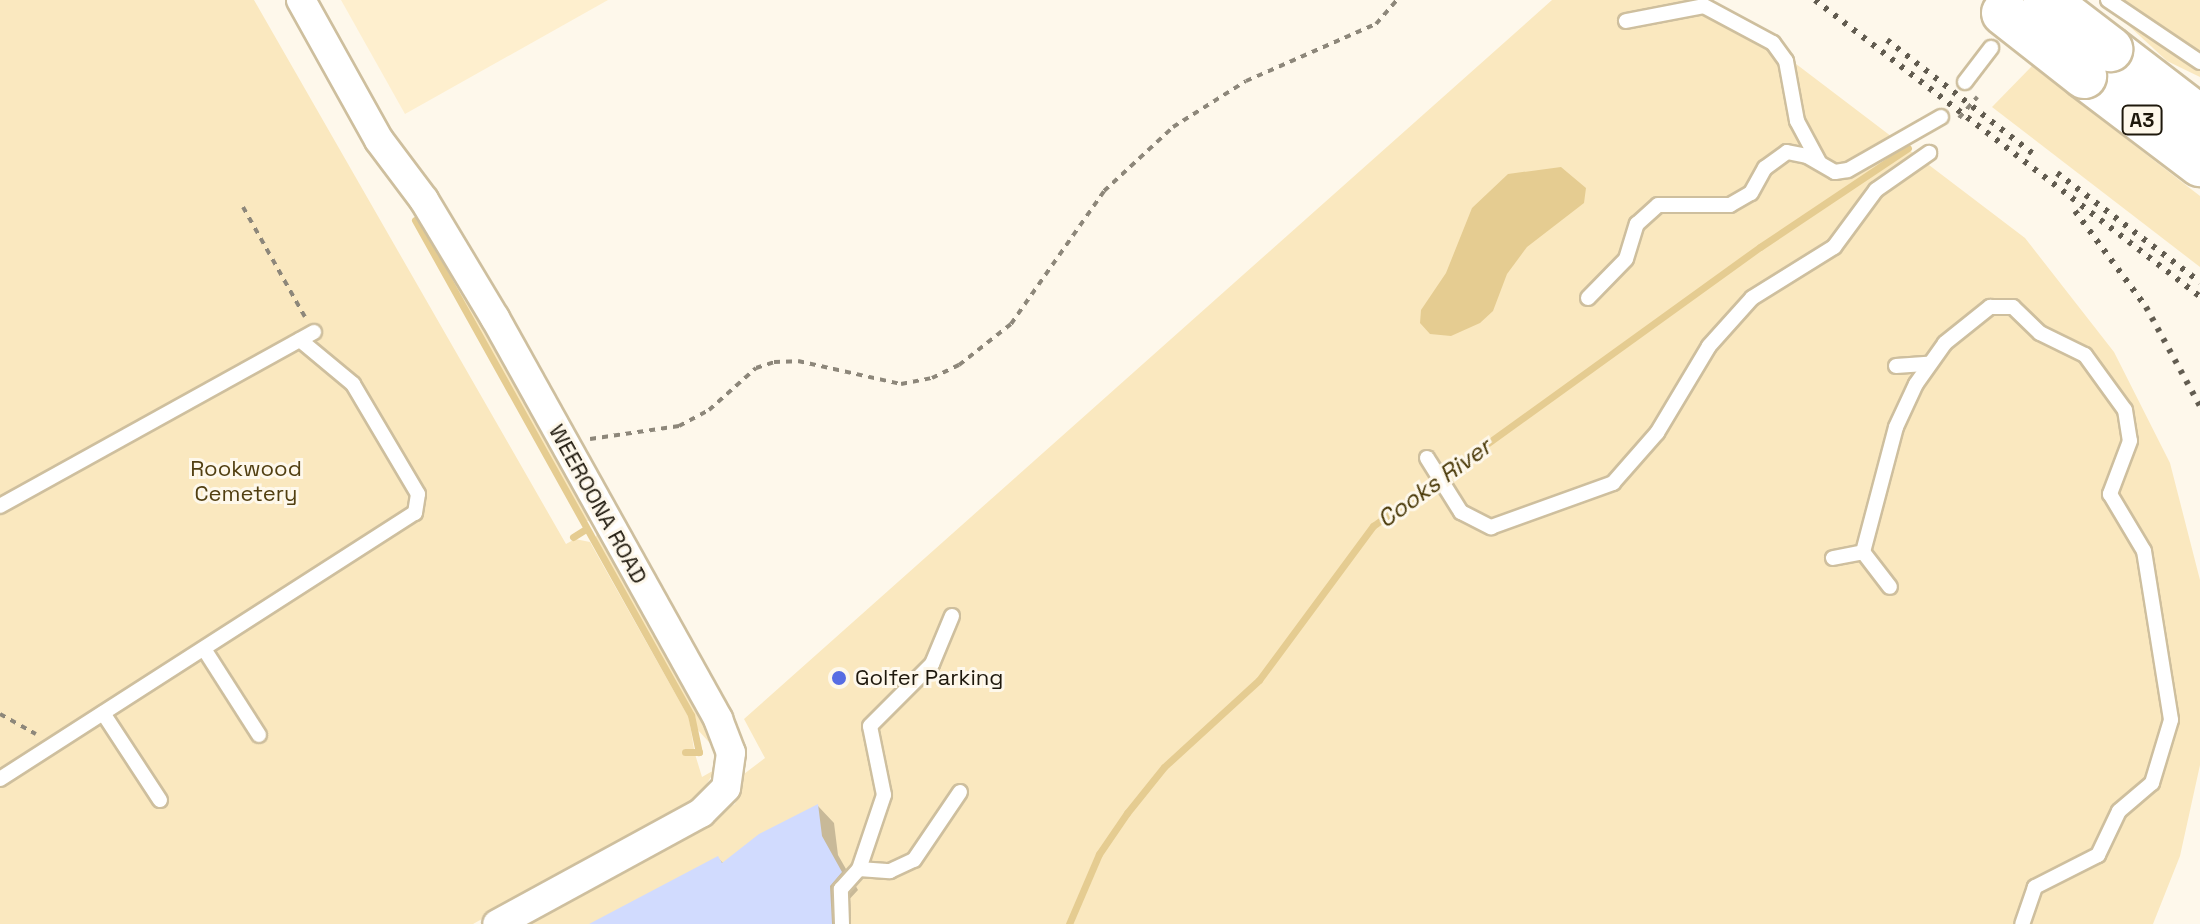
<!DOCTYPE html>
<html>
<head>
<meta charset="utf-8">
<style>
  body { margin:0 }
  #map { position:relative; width:2200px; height:924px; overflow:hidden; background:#fef8eb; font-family:"Space Grotesk",sans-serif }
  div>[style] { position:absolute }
  .built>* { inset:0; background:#feefce }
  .green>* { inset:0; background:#fae8bf }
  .water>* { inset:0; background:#e5cc91 }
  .shadow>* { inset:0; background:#0003 }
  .stream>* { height:7px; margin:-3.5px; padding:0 3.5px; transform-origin:3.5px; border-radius:3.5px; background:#e5cc91 }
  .building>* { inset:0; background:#d1dbfe }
  .path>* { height:4px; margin-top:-2px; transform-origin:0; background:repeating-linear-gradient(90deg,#8d877a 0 6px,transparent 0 12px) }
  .roads { filter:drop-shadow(2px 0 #cebf9e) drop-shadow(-2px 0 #cebf9e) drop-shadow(0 2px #cebf9e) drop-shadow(0 -2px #cebf9e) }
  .service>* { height:14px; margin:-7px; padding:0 7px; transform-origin:7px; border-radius:7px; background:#fff }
  .minor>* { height:28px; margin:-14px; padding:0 14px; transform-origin:14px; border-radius:14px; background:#fff }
  .trunk>* { height:44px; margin:-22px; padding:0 22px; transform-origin:22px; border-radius:22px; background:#fff }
  .rail>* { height:6px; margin-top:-3px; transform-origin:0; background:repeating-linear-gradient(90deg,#625c50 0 4px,transparent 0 12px) }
  .bridges { filter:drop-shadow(2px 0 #cebf9e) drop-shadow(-2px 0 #cebf9e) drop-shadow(0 2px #cebf9e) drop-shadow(0 -2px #cebf9e) }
  .trunk-bridge>* { height:44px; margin:-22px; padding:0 22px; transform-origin:22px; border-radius:22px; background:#fff }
  .dots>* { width:22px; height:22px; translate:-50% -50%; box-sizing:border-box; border:4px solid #fef8eb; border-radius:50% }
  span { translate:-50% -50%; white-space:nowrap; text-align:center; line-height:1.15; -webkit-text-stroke:6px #fef8eb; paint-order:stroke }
  .shield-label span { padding:2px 6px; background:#fef8eb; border:2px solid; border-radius:6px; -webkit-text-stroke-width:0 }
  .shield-label { font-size:20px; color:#1e180c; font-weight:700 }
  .park-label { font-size:22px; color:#513f11 }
  .street-label { font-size:22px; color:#1e180c }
  .poi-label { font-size:22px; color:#1e180c }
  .left { translate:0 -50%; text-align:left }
  .water-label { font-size:24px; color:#473605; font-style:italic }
</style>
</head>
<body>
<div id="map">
  <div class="built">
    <div style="clip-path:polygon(341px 0,608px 0,405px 114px)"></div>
  </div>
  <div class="green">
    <div style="clip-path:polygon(0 0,254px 0,566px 544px,575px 539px,590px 542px,689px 718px,694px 749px,684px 749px,686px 755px,695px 754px,702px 777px,716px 769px,696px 801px,473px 924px,0 924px)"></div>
    <div style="clip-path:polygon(1552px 0,1712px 0,2025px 238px,2114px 352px,2170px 463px,2200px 580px,2200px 765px,2180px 856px,2153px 924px,516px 924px,735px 804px,744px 774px,765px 758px,744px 719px)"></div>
    <div style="clip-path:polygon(2101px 0,2200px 0,2200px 77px,2167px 61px)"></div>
    <div style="clip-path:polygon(2032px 66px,2200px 196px,2200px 267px,1992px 107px)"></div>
    <div style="clip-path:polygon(439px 245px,703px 714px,717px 751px,698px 730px,595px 539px,598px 531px,593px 522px,583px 520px,483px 339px,434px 248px)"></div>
  </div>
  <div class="water">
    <div style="clip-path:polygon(1561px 167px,1586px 188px,1584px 203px,1527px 247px,1507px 274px,1493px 311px,1480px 323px,1451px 336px,1430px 334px,1420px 323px,1421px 310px,1446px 273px,1472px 208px,1508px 174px)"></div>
  </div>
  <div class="shadow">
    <div style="clip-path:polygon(818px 806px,834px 823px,838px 855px,858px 890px,846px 903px,847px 924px,598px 924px,718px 858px,724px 864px)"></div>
  </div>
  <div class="stream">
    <div style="left:415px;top:220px;width:567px;rotate:60.86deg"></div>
    <div style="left:691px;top:715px;width:38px;rotate:78deg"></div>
    <div style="left:699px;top:752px;width:14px;rotate:180deg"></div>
    <div style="left:573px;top:537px;width:15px;rotate:-32deg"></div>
    <div style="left:1069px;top:924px;width:76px;rotate:-66.8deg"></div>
    <div style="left:1099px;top:854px;width:50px;rotate:-55.7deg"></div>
    <div style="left:1127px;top:813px;width:59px;rotate:-51.2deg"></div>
    <div style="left:1164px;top:767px;width:129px;rotate:-42.5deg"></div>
    <div style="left:1259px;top:680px;width:192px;rotate:-53.5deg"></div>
    <div style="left:1373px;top:526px;width:477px;rotate:-35.8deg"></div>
    <div style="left:1760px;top:247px;width:178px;rotate:-33.8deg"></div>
  </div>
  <div class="building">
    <div style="clip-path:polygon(818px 804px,822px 836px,842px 872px,830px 886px,832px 924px,589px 924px,718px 856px,722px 863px,759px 834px)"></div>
  </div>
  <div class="path">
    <div style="left:1959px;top:118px;width:28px;rotate:-49deg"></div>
    <div style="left:243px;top:207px;width:126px;rotate:60.6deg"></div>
    <div style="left:590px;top:439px;width:90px;rotate:-8.3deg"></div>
    <div style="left:679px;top:426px;width:34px;rotate:-28deg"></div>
    <div style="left:709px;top:410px;width:63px;rotate:-41.8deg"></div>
    <div style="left:756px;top:368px;width:19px;rotate:-18deg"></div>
    <div style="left:774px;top:362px;width:24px;rotate:-2deg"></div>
    <div style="left:798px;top:361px;width:106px;rotate:12.6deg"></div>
    <div style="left:901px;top:384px;width:32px;rotate:-11deg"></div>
    <div style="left:932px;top:378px;width:30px;rotate:-26deg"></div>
    <div style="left:959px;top:365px;width:66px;rotate:-38.3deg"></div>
    <div style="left:1011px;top:324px;width:162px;rotate:-55deg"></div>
    <div style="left:1104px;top:191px;width:94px;rotate:-42.8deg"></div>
    <div style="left:1173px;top:127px;width:86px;rotate:-32.2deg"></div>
    <div style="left:1246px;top:81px;width:142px;rotate:-23.7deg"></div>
    <div style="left:1376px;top:24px;width:32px;rotate:-49deg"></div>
    <div style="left:0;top:714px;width:41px;rotate:29.1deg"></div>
  </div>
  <div class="roads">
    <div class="service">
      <div style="left:2108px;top:0;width:111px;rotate:34deg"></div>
      <div style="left:1626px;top:21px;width:79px;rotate:-10.9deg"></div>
      <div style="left:1704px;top:6px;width:78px;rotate:28.2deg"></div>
      <div style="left:1773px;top:43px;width:22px;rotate:54deg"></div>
      <div style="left:1786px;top:61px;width:61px;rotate:79.6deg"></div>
      <div style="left:1797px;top:121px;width:47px;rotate:61.8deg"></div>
      <div style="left:1965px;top:82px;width:43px;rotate:-52.6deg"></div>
      <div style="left:1588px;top:298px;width:54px;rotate:-45.7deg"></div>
      <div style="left:1626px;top:259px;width:37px;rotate:-73deg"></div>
      <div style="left:1637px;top:224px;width:28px;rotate:-42deg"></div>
      <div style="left:1658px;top:205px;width:72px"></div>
      <div style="left:1730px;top:205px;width:24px;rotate:-30deg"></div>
      <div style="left:1751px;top:193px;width:29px;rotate:-61deg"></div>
      <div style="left:1765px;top:168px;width:27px;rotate:-36deg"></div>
      <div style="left:1787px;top:152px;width:20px;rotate:11deg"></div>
      <div style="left:1807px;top:156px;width:32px;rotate:30deg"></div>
      <div style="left:1835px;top:172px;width:13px;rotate:-9deg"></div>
      <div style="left:1848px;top:170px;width:107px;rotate:-29.7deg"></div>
      <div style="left:1896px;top:366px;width:32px;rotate:-4deg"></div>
      <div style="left:1427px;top:458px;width:64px;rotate:57.8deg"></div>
      <div style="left:1461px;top:512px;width:34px;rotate:27deg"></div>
      <div style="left:1491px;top:527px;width:130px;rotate:-19.8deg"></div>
      <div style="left:1613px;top:483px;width:67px;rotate:-48.7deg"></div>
      <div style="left:1657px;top:433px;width:101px;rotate:-59.1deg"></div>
      <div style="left:1709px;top:346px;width:64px;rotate:-48.1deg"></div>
      <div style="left:1752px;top:298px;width:97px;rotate:-31.9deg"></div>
      <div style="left:1834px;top:247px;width:71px;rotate:-53.6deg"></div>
      <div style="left:1876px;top:190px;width:65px;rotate:-34.9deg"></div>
      <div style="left:0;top:506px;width:359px;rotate:-29deg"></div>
      <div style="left:1863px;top:552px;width:129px;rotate:-75.2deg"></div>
      <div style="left:1896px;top:427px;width:47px;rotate:-65.1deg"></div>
      <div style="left:1916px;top:384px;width:50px;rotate:-54.7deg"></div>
      <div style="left:1945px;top:343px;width:58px;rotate:-38.7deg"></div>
      <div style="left:1990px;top:307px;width:23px"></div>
      <div style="left:2013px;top:307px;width:37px;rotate:44deg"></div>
      <div style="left:2040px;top:333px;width:50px;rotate:26.1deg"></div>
      <div style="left:2085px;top:355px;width:68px;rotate:54deg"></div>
      <div style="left:2125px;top:410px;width:31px;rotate:81deg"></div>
      <div style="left:2130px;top:441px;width:57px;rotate:110.7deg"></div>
      <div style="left:2110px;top:494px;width:66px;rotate:59.2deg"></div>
      <div style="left:2144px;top:551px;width:171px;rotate:80.9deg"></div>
      <div style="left:2171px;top:720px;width:66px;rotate:106.8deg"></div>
      <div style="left:2152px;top:783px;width:43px;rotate:139.7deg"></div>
      <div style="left:2119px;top:811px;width:49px;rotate:115.5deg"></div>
      <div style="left:2098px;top:855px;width:71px;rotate:153.1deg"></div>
      <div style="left:2035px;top:887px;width:39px;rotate:109deg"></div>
      <div style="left:1833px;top:558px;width:31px;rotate:-11deg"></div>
      <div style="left:1863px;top:552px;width:44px;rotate:52.4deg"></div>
      <div style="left:204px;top:649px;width:102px;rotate:57.4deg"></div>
      <div style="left:103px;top:713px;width:104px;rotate:56.8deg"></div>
      <div style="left:0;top:779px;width:493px;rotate:-32.7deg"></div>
      <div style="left:415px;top:513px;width:19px;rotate:-81deg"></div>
      <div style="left:418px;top:494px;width:128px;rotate:-120.6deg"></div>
      <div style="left:353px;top:384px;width:69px;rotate:-140.3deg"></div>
      <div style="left:859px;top:869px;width:31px;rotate:4deg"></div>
      <div style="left:890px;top:871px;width:26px;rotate:-25deg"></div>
      <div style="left:914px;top:860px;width:82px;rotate:-55.9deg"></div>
      <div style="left:842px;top:924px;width:35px;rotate:-92deg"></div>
      <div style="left:841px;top:889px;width:27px;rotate:-48deg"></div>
      <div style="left:859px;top:869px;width:78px;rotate:-71.3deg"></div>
      <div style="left:884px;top:795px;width:70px;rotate:-101.5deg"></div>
      <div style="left:870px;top:726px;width:88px;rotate:-45deg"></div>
      <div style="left:932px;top:664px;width:52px;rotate:-67.4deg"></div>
    </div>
    <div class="minor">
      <div style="left:301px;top:0;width:160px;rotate:60.9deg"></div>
      <div style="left:379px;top:140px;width:75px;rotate:53.1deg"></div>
      <div style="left:424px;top:200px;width:138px;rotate:59deg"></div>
      <div style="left:495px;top:318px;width:459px;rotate:60.9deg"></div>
      <div style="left:718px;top:719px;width:36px;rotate:69deg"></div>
      <div style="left:731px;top:753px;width:35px;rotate:98deg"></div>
      <div style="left:726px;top:788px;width:35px;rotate:135deg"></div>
      <div style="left:701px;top:813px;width:232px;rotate:151.4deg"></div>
    </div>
    <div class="trunk">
      <div style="left:2110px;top:49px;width:113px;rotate:37.5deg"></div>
      <div style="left:2084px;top:76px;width:146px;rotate:37.2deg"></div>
    </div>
  </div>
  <div class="rail">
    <div style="left:1815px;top:0;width:486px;rotate:37.6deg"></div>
    <div style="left:1887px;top:40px;width:184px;rotate:37.9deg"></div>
    <div style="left:2057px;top:173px;width:180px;rotate:37.3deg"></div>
    <div style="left:2075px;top:211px;width:119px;rotate:53.5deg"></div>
    <div style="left:2146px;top:307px;width:113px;rotate:61.4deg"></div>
  </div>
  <div class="bridges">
    <div class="trunk-bridge">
      <div style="left:2046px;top:0;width:81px;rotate:37.4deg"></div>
      <div style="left:2004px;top:13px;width:102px;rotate:38.2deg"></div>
    </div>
  </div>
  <div class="dots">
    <div style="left:839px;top:678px;background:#576de3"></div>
  </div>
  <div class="shield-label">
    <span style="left:2142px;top:120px">A3</span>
  </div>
  <div class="park-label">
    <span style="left:246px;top:481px">Rookwood<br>Cemetery</span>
  </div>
  <div class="street-label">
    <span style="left:598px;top:504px;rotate:61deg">WEEROONA ROAD</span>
  </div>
  <div class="poi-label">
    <span class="left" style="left:855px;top:678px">Golfer Parking</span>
  </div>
  <div class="water-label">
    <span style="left:1434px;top:483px;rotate:-36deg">Cooks River</span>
  </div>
</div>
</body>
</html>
